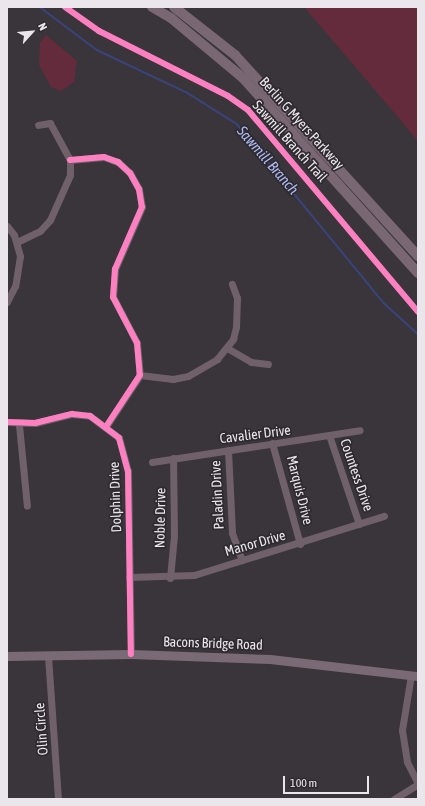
<!DOCTYPE html>
<html>
<head>
<meta charset="utf-8">
<style>
  body { margin:0 }
  #map { position:relative; width:425px; height:806px; overflow:hidden; background:#39353a; font-family:"Asap Condensed",sans-serif }
  div>[style] { position:absolute }
  .green>* { inset:0; background:#632b3b }
  .stream>* { height:1.5px; margin:-0.75px; padding:0 0.75px; transform-origin:0.75px; border-radius:0.75px; background:#3a447c }
  .street>* { height:7px; margin:-3.5px; padding:0 3.5px; transform-origin:3.5px; border-radius:3.5px; background:#6f606a }
  .secondary>* { height:9px; margin:-4.5px; padding:0 4.5px; transform-origin:4.5px; border-radius:4.5px; background:#7a6a75 }
  .primary>* { height:10px; margin:-5px; padding:0 5px; transform-origin:5px; border-radius:5px; background:#796773 }
  .cycleway>* { height:6px; margin:-3px; padding:0 3px; transform-origin:3px; border-radius:3px; background:#ff80c0 }
  span { translate:-50% -50%; white-space:nowrap; text-align:center; line-height:1.15; -webkit-text-stroke:3.5px #2f2a31; paint-order:stroke }
  .street-label { font-size:14px; color:#eae6eb }
  .water-label { font-size:15px; color:#adbbf2; font-style:italic }
  .frame { position:absolute; inset:0; border:8px solid #eae6eb; pointer-events:none }
  .north { position:absolute; left:12px; top:12px; width:40px; height:40px; -webkit-text-stroke:3px #2f2a31; paint-order:stroke; rotate:63deg; font-size:11px; font-weight:700; line-height:16px; text-align:center; color:#eae6eb }
  .north::after { content:''; display:block; margin:auto; width:14px; height:18px; background:#eae6eb; clip-path:polygon(50% 0,100% 100%,50% 72%,0 100%) }
  .scale { position:absolute; left:283px; top:776px; width:86px; height:18px; box-sizing:border-box; border:2px solid #eae6eb; border-top:0; padding-left:5px; font-size:12px; line-height:14px; white-space:nowrap; color:#eae6eb; -webkit-text-stroke:3px #2f2a31; paint-order:stroke }
</style>
</head>
<body>
<div id="map">
  <div class="green">
    <div style="clip-path:polygon(304px 7px,418px 7px,418px 141px,357px 69px)"></div>
    <div style="clip-path:polygon(46px 35px,77px 61px,74px 82px,61px 91px,51px 87px,39px 65px,40px 43px)"></div>
  </div>
  <div class="stream">
    <div style="left:40px;top:7px;width:71px;rotate:37deg"></div>
    <div style="left:97px;top:50px;width:98px;rotate:25.3deg"></div>
    <div style="left:186px;top:92px;width:60px;rotate:32.1deg"></div>
    <div style="left:237px;top:124px;width:232px;rotate:50.6deg"></div>
    <div style="left:384px;top:303px;width:46px;rotate:42.4deg"></div>
  </div>
  <div class="street">
    <div style="left:70px;top:160px;width:34px;rotate:-5deg"></div>
    <div style="left:104px;top:157px;width:15px;rotate:20deg"></div>
    <div style="left:118px;top:162px;width:16px;rotate:43deg"></div>
    <div style="left:130px;top:173px;width:18px;rotate:61deg"></div>
    <div style="left:139px;top:189px;width:18px;rotate:81deg"></div>
    <div style="left:142px;top:207px;width:68px;rotate:113.5deg"></div>
    <div style="left:115px;top:269px;width:28px;rotate:94deg"></div>
    <div style="left:113px;top:297px;width:52px;rotate:62.4deg"></div>
    <div style="left:137px;top:343px;width:32px;rotate:85deg"></div>
    <div style="left:140px;top:375px;width:60px;rotate:123.4deg"></div>
    <div style="left:7px;top:226px;width:11px;rotate:52deg"></div>
    <div style="left:14px;top:235px;width:22px;rotate:74deg"></div>
    <div style="left:20px;top:256px;width:30px;rotate:99deg"></div>
    <div style="left:15px;top:286px;width:18px;rotate:117deg"></div>
    <div style="left:17px;top:242px;width:25px;rotate:-26deg"></div>
    <div style="left:40px;top:231px;width:15px;rotate:-48deg"></div>
    <div style="left:50px;top:220px;width:49px;rotate:-66deg"></div>
    <div style="left:70px;top:175px;width:15px;rotate:-90deg"></div>
    <div style="left:70px;top:160px;width:42px;rotate:-118.4deg"></div>
    <div style="left:50px;top:123px;width:12px;rotate:171deg"></div>
    <div style="left:227px;top:348px;width:28px;rotate:30deg"></div>
    <div style="left:251px;top:362px;width:17px;rotate:7deg"></div>
    <div style="left:140px;top:375px;width:33px;rotate:7deg"></div>
    <div style="left:173px;top:379px;width:15px;rotate:-11deg"></div>
    <div style="left:188px;top:376px;width:34px;rotate:-30deg"></div>
    <div style="left:217px;top:359px;width:26px;rotate:-51deg"></div>
    <div style="left:233px;top:339px;width:12px;rotate:-76deg"></div>
    <div style="left:236px;top:327px;width:29px;rotate:-88deg"></div>
    <div style="left:237px;top:298px;width:15px;rotate:-110deg"></div>
    <div style="left:7px;top:422px;width:28px;rotate:2deg"></div>
    <div style="left:35px;top:423px;width:38px;rotate:-14deg"></div>
    <div style="left:72px;top:414px;width:18px;rotate:6deg"></div>
    <div style="left:90px;top:416px;width:36px;rotate:37deg"></div>
    <div style="left:119px;top:438px;width:34px;rotate:75deg"></div>
    <div style="left:128px;top:471px;width:183px;rotate:89.1deg"></div>
    <div style="left:19px;top:425px;width:81px;rotate:84.4deg"></div>
    <div style="left:329px;top:435px;width:94px;rotate:71.4deg"></div>
    <div style="left:272px;top:443px;width:105px;rotate:74.5deg"></div>
    <div style="left:228px;top:450px;width:83px;rotate:87.2deg"></div>
    <div style="left:232px;top:533px;width:29px;rotate:70deg"></div>
    <div style="left:152px;top:462px;width:210px;rotate:-8.7deg"></div>
    <div style="left:129px;top:577px;width:65px;rotate:-1.8deg"></div>
    <div style="left:194px;top:575px;width:199px;rotate:-17.3deg"></div>
    <div style="left:170px;top:578px;width:42px;rotate:-84.6deg"></div>
    <div style="left:174px;top:536px;width:78px;rotate:-90.7deg"></div>
    <div style="left:48px;top:656px;width:143px;rotate:86deg"></div>
    <div style="left:411px;top:675px;width:56px;rotate:99.3deg"></div>
    <div style="left:402px;top:730px;width:32px;rotate:81deg"></div>
    <div style="left:407px;top:762px;width:25px;rotate:63deg"></div>
    <div style="left:394px;top:799px;width:28px;rotate:-32deg"></div>
  </div>
  <div class="secondary">
    <div style="left:7px;top:656px;width:124px;rotate:-0.9deg"></div>
    <div style="left:131px;top:654px;width:139px;rotate:2.1deg"></div>
    <div style="left:270px;top:659px;width:149px;rotate:6.6deg"></div>
  </div>
  <div class="primary">
    <div style="left:152px;top:7px;width:22px;rotate:30deg"></div>
    <div style="left:171px;top:18px;width:94px;rotate:39.8deg"></div>
    <div style="left:243px;top:78px;width:262px;rotate:48.1deg"></div>
    <div style="left:174px;top:7px;width:78px;rotate:38.2deg"></div>
    <div style="left:235px;top:55px;width:272px;rotate:47.7deg"></div>
  </div>
  <div class="cycleway">
    <div style="left:65px;top:7px;width:42px;rotate:35.2deg"></div>
    <div style="left:99px;top:31px;width:144px;rotate:26.7deg"></div>
    <div style="left:228px;top:96px;width:24px;rotate:35deg"></div>
    <div style="left:248px;top:110px;width:264px;rotate:49.9deg"></div>
    <div style="left:70px;top:160px;width:34px;rotate:-5deg"></div>
    <div style="left:104px;top:157px;width:15px;rotate:20deg"></div>
    <div style="left:118px;top:162px;width:16px;rotate:43deg"></div>
    <div style="left:130px;top:173px;width:18px;rotate:61deg"></div>
    <div style="left:139px;top:189px;width:18px;rotate:81deg"></div>
    <div style="left:142px;top:207px;width:68px;rotate:113.5deg"></div>
    <div style="left:115px;top:269px;width:28px;rotate:94deg"></div>
    <div style="left:113px;top:297px;width:52px;rotate:62.4deg"></div>
    <div style="left:137px;top:343px;width:32px;rotate:85deg"></div>
    <div style="left:140px;top:375px;width:60px;rotate:123.4deg"></div>
    <div style="left:7px;top:422px;width:28px;rotate:2deg"></div>
    <div style="left:35px;top:423px;width:38px;rotate:-14deg"></div>
    <div style="left:72px;top:414px;width:18px;rotate:6deg"></div>
    <div style="left:90px;top:416px;width:36px;rotate:37deg"></div>
    <div style="left:119px;top:438px;width:34px;rotate:75deg"></div>
    <div style="left:128px;top:471px;width:183px;rotate:89.1deg"></div>
  </div>
  <div class="street-label">
    <span style="left:302px;top:123px;rotate:48deg">Berlin G Myers Parkway</span>
    <span style="left:290px;top:141px;rotate:48deg">Sawmill Branch Trail</span>
    <span style="left:255px;top:434px;rotate:-7deg">Cavalier Drive</span>
    <span style="left:357px;top:475px;rotate:71deg">Countess Drive</span>
    <span style="left:300px;top:490px;rotate:76deg">Marquis Drive</span>
    <span style="left:217px;top:495px;rotate:-93deg">Paladin Drive</span>
    <span style="left:115px;top:497px;rotate:-92deg">Dolphin Drive</span>
    <span style="left:160px;top:518px;rotate:-89deg">Noble Drive</span>
    <span style="left:255px;top:543px;rotate:-16deg">Manor Drive</span>
    <span style="left:213px;top:643px;rotate:2deg">Bacons Bridge Road</span>
    <span style="left:41px;top:729px;rotate:-94deg">Olin Circle</span>
  </div>
  <div class="water-label">
    <span style="left:268px;top:160px;rotate:49deg">Sawmill Branch</span>
  </div>
  <div class="frame"></div>
  <div class="north">N</div>
  <div class="scale">100 m</div>
</div>
</body>
</html>
